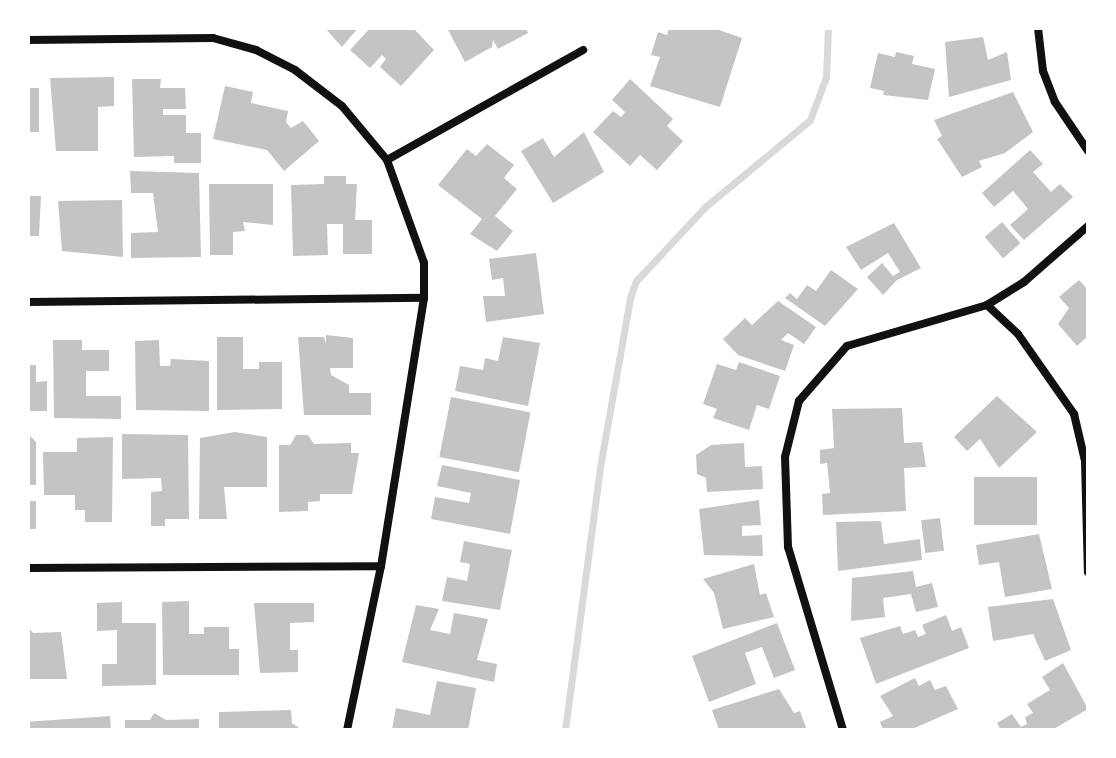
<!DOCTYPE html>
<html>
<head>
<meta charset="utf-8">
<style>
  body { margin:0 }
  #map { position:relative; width:1116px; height:758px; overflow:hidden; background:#fff; font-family:Signika,sans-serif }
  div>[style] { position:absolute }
  .stream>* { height:7px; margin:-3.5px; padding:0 3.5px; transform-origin:3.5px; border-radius:3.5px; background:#d9d9d9 }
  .building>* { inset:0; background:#c4c4c4; transform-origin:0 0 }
  .minor>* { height:8px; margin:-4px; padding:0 4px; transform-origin:4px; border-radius:4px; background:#111 }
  span { translate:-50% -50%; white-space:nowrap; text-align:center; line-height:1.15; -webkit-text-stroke:7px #fff; paint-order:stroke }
  .frame { position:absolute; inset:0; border:30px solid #fff; pointer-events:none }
</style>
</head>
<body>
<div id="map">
  <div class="stream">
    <div style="left:565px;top:730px;width:265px;rotate:-82.4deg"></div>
    <div style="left:600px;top:467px;width:172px;rotate:-79.9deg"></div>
    <div style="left:630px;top:298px;width:18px;rotate:-71deg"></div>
    <div style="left:636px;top:281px;width:101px;rotate:-47deg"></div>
    <div style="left:705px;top:207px;width:136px;rotate:-39.6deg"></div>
    <div style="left:810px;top:120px;width:46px;rotate:-69.6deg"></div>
    <div style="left:826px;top:77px;width:49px;rotate:-87.7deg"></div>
  </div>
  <div class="building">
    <div style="clip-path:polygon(325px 28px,358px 28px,342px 47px)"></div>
    <div style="clip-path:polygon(370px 28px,413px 28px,434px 50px,401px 86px,380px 67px,386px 59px,382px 55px,370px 68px,350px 50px)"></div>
    <div style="clip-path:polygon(447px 28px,526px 28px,528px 33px,498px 49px,493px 40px,492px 47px,465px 62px)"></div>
    <div style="clip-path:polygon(669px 28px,713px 28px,742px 38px,720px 107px,650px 86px,660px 57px,651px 55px,658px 32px,667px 35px)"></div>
    <div style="clip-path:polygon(983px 37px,988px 60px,1007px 52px,1011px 80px,949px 97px,945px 42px)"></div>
    <div style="clip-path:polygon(896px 52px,914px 56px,912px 64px,935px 69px,928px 100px,883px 95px,884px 91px,870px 88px,878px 53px,895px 57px)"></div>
    <div style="clip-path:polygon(114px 77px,114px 106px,98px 107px,98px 151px,56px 151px,50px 78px)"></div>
    <div style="clip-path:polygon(132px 79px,161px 79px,160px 88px,185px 88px,186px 109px,163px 109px,163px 115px,186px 115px,186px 133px,201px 133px,201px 163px,174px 163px,174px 156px,134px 157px)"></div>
    <div style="clip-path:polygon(630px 79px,673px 119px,667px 126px,683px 141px,657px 170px,640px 155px,630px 166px,593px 132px,613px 111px,621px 117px,625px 112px,612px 100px)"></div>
    <div style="clip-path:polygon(225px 86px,253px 92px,251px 103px,288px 111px,286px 122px,291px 128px,303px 121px,319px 141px,284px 171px,267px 150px,213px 139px)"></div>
    <div style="left:28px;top:88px;width:11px;height:44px"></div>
    <div style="clip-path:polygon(1013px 92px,1033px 132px,1005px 153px,979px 161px,982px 167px,962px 177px,937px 139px,942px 136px,934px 120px)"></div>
    <div style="clip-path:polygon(584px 132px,604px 172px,553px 203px,521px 151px,543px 138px,554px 157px)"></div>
    <div style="clip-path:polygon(487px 144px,514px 165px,504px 178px,517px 189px,495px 216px,513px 231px,497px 251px,470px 234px,482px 219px,438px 185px,467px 149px,476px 156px)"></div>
    <div style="clip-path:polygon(1030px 150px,1043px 164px,1033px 172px,1051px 192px,1060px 184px,1073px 197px,1024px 240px,1010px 225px,1028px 209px,1013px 191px,994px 207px,982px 193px)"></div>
    <div style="clip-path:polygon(130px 171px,199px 173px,201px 257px,131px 258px,131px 233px,158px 232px,153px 193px,131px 193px)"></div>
    <div style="clip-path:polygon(324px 176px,346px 176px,346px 184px,357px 184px,355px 220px,372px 220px,372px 254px,343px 254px,343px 224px,327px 224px,328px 255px,293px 256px,291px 185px,324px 184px)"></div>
    <div style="clip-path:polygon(209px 184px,273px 184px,273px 225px,243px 222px,245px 231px,233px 232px,233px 255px,210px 255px)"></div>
    <div style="clip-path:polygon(28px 196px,41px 196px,39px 236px,28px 236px)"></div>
    <div style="clip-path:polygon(122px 200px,123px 257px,62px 251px,58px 201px)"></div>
    <div style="left:1002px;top:222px;width:28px;height:23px;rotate:49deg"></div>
    <div style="clip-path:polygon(894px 223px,921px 268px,897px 280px,883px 295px,867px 277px,882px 263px,893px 276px,900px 272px,888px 253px,861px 270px,846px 247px)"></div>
    <div style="clip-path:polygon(536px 253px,544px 314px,486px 322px,483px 296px,505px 296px,503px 278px,492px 280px,489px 259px)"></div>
    <div style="clip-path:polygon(831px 270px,858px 289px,825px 326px,785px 298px,790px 293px,797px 299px,807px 285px,816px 291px)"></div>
    <div style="clip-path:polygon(1079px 280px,1088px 290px,1088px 336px,1077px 346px,1058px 324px,1069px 308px,1059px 297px)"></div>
    <div style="clip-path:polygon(778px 301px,816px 327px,804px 344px,788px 333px,781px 340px,794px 345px,785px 371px,738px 355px,723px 339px,745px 318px,752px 325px)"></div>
    <div style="clip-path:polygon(326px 335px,353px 338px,353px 368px,330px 368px,331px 375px,349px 385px,349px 393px,371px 393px,371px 415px,304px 415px,298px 337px,324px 337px,326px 344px)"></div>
    <div style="clip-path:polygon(217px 337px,243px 337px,243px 369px,259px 369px,259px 362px,282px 362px,282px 409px,217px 410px)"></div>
    <div style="clip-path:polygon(503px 337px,540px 343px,528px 406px,455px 391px,460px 366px,483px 370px,485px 358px,498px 361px)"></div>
    <div style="clip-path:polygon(53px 340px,82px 340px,82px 350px,109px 350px,109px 371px,86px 371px,86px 396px,121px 396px,121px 419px,54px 418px)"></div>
    <div style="clip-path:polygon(159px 340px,160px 366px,170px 366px,171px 359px,209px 361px,209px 411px,136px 410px,135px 341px)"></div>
    <div style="clip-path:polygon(739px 362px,780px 376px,769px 409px,757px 405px,749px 430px,713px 418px,717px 409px,703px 404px,717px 364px,736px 370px)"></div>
    <div style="clip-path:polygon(28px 365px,36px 365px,36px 382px,47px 381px,47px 411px,28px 411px)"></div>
    <div style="clip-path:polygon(997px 396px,1037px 432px,999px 468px,980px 439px,967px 451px,954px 437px)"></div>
    <div style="left:451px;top:397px;width:81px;height:61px;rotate:11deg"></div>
    <div style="clip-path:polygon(902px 408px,904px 443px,922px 442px,926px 467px,904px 468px,906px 511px,823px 515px,822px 494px,830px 493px,827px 463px,820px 464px,820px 450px,834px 448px,832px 409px)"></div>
    <div style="clip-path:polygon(235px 432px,267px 437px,267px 487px,224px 487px,227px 519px,199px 519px,200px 438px)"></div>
    <div style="clip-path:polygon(28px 434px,36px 442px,36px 485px,28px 485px)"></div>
    <div style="clip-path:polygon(122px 434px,188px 435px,189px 519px,165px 519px,165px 526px,151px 526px,151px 492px,162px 491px,161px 478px,122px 479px)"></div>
    <div style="clip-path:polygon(296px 435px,308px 435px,314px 444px,351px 443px,351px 453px,359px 453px,352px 494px,320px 494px,320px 501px,308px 502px,308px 511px,279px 512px,279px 445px,290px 445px)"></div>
    <div style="clip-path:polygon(113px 437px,112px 522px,85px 522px,85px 510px,75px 510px,75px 495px,44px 495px,43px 452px,77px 452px,77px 438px)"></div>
    <div style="clip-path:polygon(744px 443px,745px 467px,762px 466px,763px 489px,707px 492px,706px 478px,697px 474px,696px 455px,711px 445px)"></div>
    <div style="clip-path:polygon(442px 465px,520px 480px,510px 534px,431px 519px,435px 497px,469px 503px,471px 493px,437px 486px)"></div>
    <div style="left:974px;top:477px;width:63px;height:48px"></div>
    <div style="clip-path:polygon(759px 500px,761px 525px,742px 526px,742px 536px,762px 535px,763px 556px,704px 555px,699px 509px)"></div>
    <div style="left:28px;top:501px;width:8px;height:28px"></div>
    <div style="left:940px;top:518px;width:33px;height:19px;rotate:83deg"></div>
    <div style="clip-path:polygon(881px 521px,884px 544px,920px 539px,922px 560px,838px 571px,836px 522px)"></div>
    <div style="clip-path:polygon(1039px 534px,1052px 589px,1005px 597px,999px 562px,979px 565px,976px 545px)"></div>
    <div style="clip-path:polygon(464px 541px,512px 550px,500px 610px,442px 601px,447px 577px,467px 581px,470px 564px,460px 562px)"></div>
    <div style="clip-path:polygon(754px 564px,760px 595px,766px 593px,774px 617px,723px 629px,714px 593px,703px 579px)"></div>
    <div style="clip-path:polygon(913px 571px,916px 587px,932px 583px,938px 607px,916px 612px,911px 594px,883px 598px,885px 617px,851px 621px,852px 578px)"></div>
    <div style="clip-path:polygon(1053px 599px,1071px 650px,1045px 661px,1033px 634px,993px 641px,988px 607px)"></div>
    <div style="clip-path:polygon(189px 601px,189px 634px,204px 634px,204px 627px,229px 627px,229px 649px,239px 649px,239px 675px,163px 675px,162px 602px)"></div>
    <div style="clip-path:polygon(122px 602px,122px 623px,156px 623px,156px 685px,102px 686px,102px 664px,117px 664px,117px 630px,97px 631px,97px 603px)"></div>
    <div style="clip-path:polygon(254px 603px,314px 603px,314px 622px,290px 623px,290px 650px,298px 650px,298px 672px,260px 673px)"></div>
    <div style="clip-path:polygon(416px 605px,439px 609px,430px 630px,450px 634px,454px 613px,488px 619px,477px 660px,497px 664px,494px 682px,402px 662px)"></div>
    <div style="clip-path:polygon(946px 615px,952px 631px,961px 627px,969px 648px,876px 684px,860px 638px,900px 626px,903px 634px,915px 630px,918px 637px,926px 634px,922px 625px)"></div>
    <div style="clip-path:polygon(777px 623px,795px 670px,774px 678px,762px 647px,745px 653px,756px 684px,709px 702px,692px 656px)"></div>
    <div style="clip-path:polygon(28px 627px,33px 633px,61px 632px,67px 679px,28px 679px)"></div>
    <div style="clip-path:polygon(1063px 663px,1088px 709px,1052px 730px,1001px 730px,997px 723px,1012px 714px,1021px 727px,1027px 724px,1025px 717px,1033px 713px,1027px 704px,1050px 690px,1042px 677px)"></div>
    <div style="clip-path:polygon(915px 678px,919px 686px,930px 680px,935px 690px,946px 686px,958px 709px,910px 730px,883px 730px,880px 722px,893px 716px,880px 696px)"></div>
    <div style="clip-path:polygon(437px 681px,476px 688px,468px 730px,392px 730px,396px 708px,430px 715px)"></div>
    <div style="clip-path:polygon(779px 689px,794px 713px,800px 711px,807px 730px,719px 730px,712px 710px)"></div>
    <div style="clip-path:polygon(291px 710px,292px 723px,302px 730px,219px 730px,219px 712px)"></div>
    <div style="clip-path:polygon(154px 713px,166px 720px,199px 719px,199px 730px,125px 730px,125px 720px,150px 720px)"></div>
    <div style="left:110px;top:716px;width:14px;height:82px;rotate:86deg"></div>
  </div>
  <div class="minor">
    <div style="left:1038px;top:28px;width:43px;rotate:83.4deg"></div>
    <div style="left:1043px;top:71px;width:33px;rotate:69deg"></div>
    <div style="left:1055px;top:102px;width:59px;rotate:56deg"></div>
    <div style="left:28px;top:40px;width:185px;rotate:-0.6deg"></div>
    <div style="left:213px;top:38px;width:45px;rotate:15.6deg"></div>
    <div style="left:256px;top:50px;width:44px;rotate:27.1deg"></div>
    <div style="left:295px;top:70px;width:59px;rotate:37.5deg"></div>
    <div style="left:342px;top:106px;width:70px;rotate:50.2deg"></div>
    <div style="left:387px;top:160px;width:109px;rotate:70.2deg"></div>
    <div style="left:424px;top:263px;width:35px;rotate:90deg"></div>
    <div style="left:424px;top:298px;width:271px;rotate:99.1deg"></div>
    <div style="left:381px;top:566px;width:167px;rotate:101.7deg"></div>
    <div style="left:387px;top:160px;width:225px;rotate:-29.3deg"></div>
    <div style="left:28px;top:302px;width:396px;rotate:-0.6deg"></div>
    <div style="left:987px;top:305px;width:42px;rotate:43.1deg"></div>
    <div style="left:1018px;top:334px;width:98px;rotate:55deg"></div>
    <div style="left:1074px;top:414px;width:48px;rotate:76.8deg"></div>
    <div style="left:1085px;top:461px;width:111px;rotate:88.5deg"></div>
    <div style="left:28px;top:568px;width:353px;rotate:-0.3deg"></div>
    <div style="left:843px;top:730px;width:191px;rotate:-106.7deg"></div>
    <div style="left:788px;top:547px;width:90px;rotate:-91.9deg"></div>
    <div style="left:785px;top:457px;width:58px;rotate:-76deg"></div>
    <div style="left:799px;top:401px;width:73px;rotate:-48.9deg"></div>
    <div style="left:847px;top:346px;width:146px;rotate:-16.3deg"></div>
    <div style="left:987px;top:305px;width:44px;rotate:-31.9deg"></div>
    <div style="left:1024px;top:282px;width:85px;rotate:-41.2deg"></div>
  </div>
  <div class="frame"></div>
</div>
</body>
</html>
